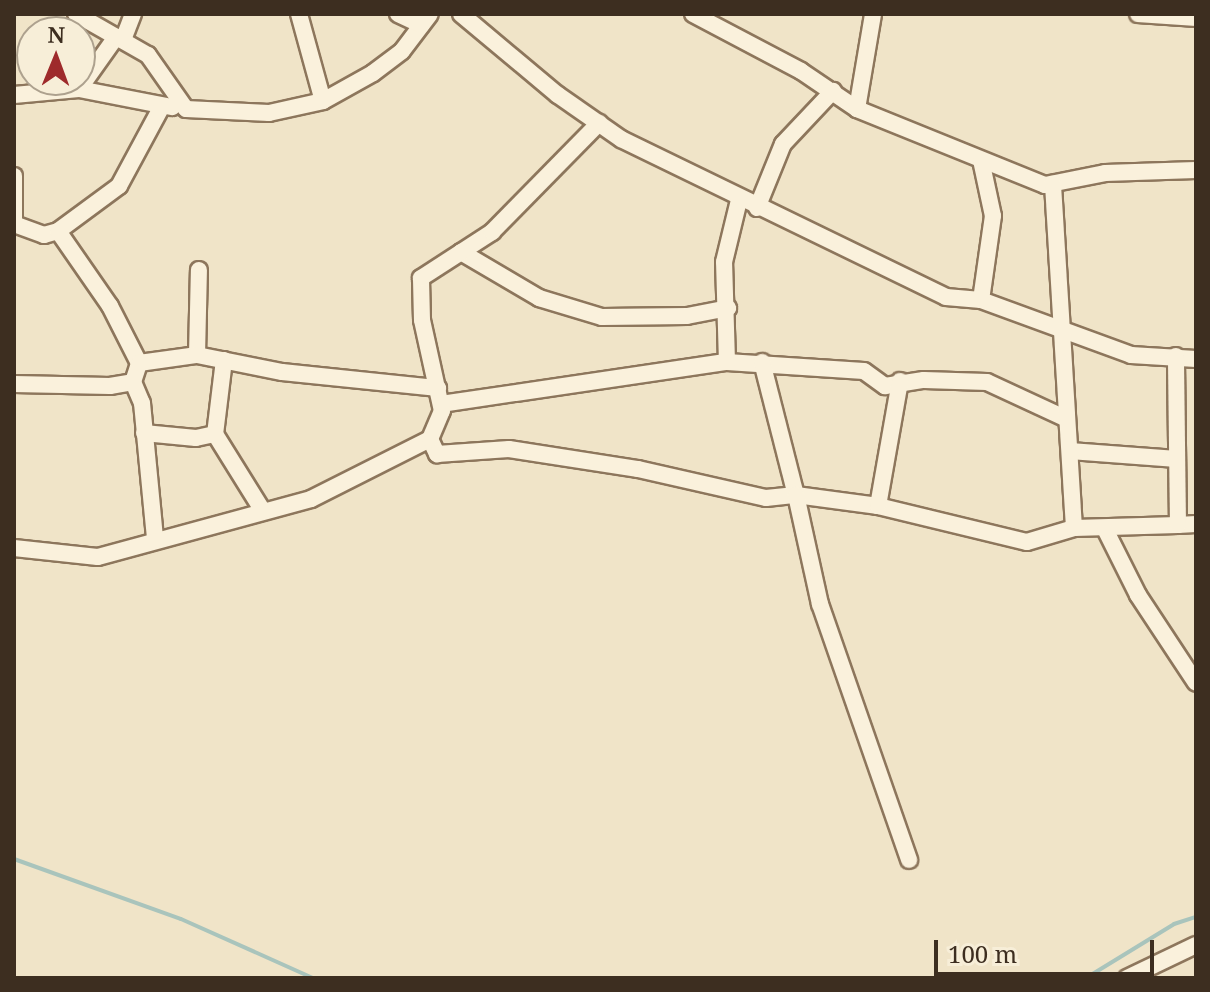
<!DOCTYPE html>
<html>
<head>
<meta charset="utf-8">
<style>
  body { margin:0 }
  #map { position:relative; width:1210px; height:992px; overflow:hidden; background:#f0e4c8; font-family:"Noto Serif",serif }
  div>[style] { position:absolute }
  .stream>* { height:4px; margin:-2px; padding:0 2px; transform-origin:2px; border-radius:2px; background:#a9c4bc }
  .roads { filter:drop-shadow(2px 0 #8d765c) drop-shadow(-2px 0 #8d765c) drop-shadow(0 2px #8d765c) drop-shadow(0 -2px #8d765c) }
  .minor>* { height:16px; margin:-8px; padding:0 8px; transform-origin:8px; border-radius:8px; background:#faf1dc }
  span { translate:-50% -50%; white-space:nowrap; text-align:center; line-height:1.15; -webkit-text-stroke:6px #f7eed8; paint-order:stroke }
  .frame { position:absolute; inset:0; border:16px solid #3d2e20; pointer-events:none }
  .north { position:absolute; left:16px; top:16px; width:80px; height:80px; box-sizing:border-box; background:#f7eed8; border:2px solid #ada18e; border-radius:50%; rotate:1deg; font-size:22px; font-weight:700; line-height:32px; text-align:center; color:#3d2e20 }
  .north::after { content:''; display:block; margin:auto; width:28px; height:36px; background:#9e2a2b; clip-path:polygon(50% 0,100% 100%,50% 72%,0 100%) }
  .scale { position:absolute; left:934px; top:940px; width:220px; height:36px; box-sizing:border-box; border:4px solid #3d2e20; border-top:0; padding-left:10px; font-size:24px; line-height:28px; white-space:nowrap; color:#3d2e20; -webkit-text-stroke:6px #f7eed8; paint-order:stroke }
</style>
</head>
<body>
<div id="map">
  <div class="stream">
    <div style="left:14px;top:859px;width:177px;rotate:19.8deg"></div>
    <div style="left:181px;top:919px;width:145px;rotate:24.1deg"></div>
    <div style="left:1086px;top:978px;width:103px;rotate:-31.5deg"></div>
    <div style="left:1174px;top:924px;width:23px;rotate:-18deg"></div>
  </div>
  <div class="roads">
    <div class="minor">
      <div style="left:76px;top:14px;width:83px;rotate:29.7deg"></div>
      <div style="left:148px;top:55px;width:66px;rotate:54.9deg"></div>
      <div style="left:186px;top:109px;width:83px;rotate:2.8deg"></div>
      <div style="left:269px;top:113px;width:55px;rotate:-12.5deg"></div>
      <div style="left:323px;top:101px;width:57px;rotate:-29.2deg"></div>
      <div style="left:373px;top:73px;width:36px;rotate:-37deg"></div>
      <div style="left:402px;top:51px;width:46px;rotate:-52.9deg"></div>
      <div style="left:299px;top:14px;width:90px;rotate:74.6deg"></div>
      <div style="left:398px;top:14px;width:26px;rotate:25deg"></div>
      <div style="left:461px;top:14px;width:126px;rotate:39.9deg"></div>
      <div style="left:558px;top:95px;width:77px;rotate:34.9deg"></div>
      <div style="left:621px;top:139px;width:361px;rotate:25.9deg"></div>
      <div style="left:946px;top:297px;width:35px;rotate:5deg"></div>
      <div style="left:981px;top:300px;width:160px;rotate:20.1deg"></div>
      <div style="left:1131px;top:355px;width:65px;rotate:3.5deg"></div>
      <div style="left:693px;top:14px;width:122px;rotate:27.8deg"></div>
      <div style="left:801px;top:71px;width:68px;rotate:34.2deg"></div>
      <div style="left:857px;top:109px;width:203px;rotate:22deg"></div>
      <div style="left:1045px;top:185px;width:61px;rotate:-11.3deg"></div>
      <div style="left:1105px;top:173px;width:91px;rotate:-1.9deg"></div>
      <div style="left:1138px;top:14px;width:58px;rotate:3.9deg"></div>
      <div style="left:123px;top:40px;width:28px;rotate:-69deg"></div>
      <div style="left:79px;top:89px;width:64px;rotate:-54.6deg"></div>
      <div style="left:14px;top:95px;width:65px;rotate:-5.3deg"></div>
      <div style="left:79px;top:89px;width:95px;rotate:11deg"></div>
      <div style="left:857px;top:109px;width:96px;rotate:-80.4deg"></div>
      <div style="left:14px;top:176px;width:43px;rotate:90deg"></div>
      <div style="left:757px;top:208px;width:69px;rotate:-67.9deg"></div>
      <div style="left:783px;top:144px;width:73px;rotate:-46.7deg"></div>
      <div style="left:14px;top:224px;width:32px;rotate:20deg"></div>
      <div style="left:44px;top:235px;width:15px;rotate:-16deg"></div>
      <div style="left:461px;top:252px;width:91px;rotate:30.5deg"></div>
      <div style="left:539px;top:298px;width:66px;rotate:16.8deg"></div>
      <div style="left:602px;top:317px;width:85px;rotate:-0.7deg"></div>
      <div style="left:687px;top:316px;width:42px;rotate:-11deg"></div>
      <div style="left:981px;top:300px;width:85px;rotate:-81.9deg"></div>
      <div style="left:993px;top:216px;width:57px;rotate:-102.1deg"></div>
      <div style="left:197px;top:355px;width:85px;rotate:-88.7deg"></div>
      <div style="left:224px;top:360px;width:75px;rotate:96.9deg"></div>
      <div style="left:215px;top:434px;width:91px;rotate:58.1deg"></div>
      <div style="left:727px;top:362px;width:137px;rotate:3.8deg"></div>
      <div style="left:864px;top:371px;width:26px;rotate:36deg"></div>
      <div style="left:885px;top:386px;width:39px;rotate:-9deg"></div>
      <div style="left:924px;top:380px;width:63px;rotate:1.8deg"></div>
      <div style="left:987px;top:382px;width:88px;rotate:24.8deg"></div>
      <div style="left:762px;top:362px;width:137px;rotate:75.7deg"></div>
      <div style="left:796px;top:495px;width:83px;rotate:7.6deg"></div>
      <div style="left:878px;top:506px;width:153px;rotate:13.6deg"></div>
      <div style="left:1027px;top:542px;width:49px;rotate:-16.6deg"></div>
      <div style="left:1074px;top:528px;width:345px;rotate:-93.5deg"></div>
      <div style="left:139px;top:363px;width:64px;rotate:-117deg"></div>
      <div style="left:110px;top:306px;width:91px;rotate:-124.7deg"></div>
      <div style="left:58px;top:231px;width:76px;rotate:-36.4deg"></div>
      <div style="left:119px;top:186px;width:91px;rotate:-61.7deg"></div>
      <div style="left:133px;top:382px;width:23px;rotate:67deg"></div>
      <div style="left:142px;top:403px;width:137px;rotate:84.5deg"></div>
      <div style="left:14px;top:384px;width:96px;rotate:1.2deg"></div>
      <div style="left:110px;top:386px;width:23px;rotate:-10deg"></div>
      <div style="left:133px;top:382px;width:20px;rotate:-72deg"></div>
      <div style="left:139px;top:363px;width:59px;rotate:-7.9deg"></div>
      <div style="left:197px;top:355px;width:87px;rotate:11.3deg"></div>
      <div style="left:282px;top:372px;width:157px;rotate:5.9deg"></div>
      <div style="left:441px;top:404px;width:289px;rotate:-8.4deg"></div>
      <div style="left:727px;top:362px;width:100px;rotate:-91.7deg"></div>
      <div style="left:724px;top:262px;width:64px;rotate:-76.4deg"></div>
      <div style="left:144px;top:433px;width:52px;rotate:5.5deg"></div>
      <div style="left:196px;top:438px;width:19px;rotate:-12deg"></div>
      <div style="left:430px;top:439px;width:17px;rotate:65deg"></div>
      <div style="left:437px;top:454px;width:72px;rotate:-4deg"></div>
      <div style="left:509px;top:449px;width:131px;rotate:8.8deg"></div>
      <div style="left:638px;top:469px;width:131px;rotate:12.8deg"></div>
      <div style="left:766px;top:498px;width:30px;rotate:-6deg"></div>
      <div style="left:796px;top:495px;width:112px;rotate:77.6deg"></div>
      <div style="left:820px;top:604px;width:271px;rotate:70.8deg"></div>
      <div style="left:1070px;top:451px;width:107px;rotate:4.3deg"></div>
      <div style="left:878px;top:506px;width:127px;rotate:-80deg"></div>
      <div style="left:1178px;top:525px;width:18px;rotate:-3deg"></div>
      <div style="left:1074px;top:528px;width:104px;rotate:-1.7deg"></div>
      <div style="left:1178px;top:525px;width:169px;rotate:-90.7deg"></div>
      <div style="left:1105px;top:529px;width:74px;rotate:63.4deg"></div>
      <div style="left:1138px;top:595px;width:105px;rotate:56.6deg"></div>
      <div style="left:14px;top:548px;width:84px;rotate:6.1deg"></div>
      <div style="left:98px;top:557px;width:221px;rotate:-15.2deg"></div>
      <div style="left:311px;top:499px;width:133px;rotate:-26.8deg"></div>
      <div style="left:430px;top:439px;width:30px;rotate:-67deg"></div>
      <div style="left:442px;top:411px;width:93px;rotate:-102.4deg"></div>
      <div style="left:422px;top:320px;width:42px;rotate:-91.4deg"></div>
      <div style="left:421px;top:278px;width:85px;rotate:-32.9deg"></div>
      <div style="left:492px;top:232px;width:153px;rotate:-45.5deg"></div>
      <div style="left:1127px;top:978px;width:76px;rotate:-25.6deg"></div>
    </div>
  </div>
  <div class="frame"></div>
  <div class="north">N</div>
  <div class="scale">100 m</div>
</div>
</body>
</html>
